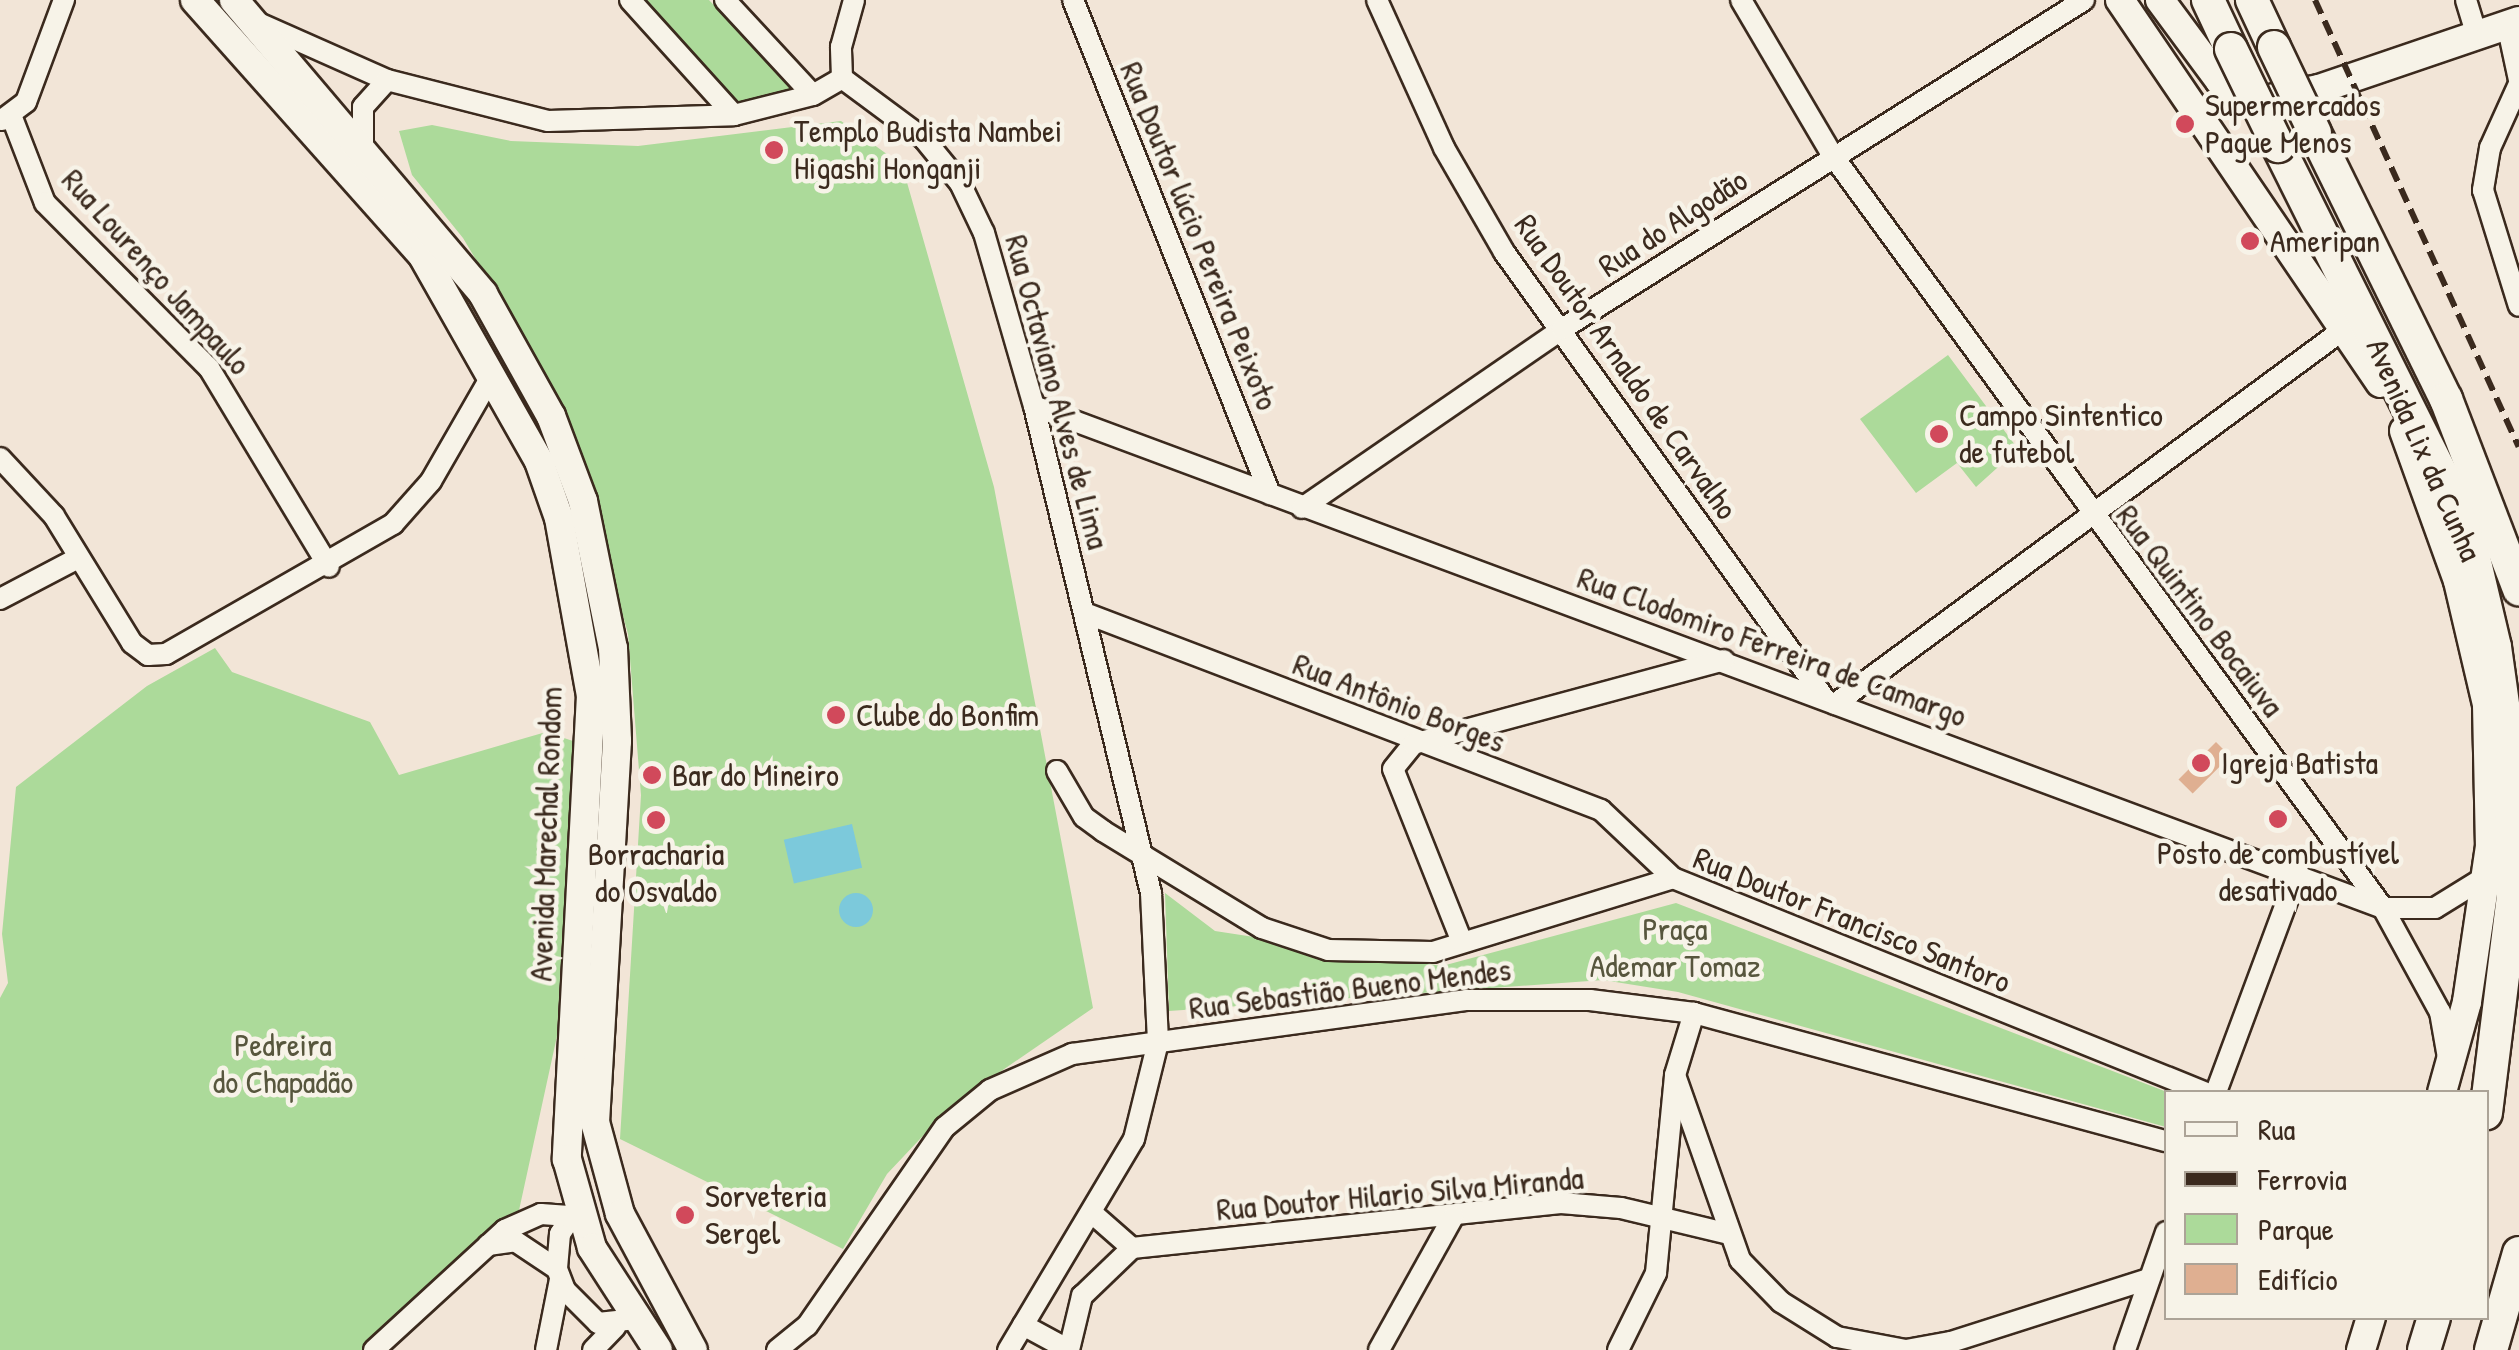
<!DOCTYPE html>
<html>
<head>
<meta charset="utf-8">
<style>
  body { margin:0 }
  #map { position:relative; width:2519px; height:1350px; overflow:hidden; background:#f2e5d7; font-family:"Patrick Hand",sans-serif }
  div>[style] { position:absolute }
  .green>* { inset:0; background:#acda9a }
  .water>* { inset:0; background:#7cc9db; transform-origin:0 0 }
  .round { border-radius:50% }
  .building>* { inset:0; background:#dfaf91; transform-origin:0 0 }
  .roads { filter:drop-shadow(2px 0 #3b2a1e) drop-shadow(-2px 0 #3b2a1e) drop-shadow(0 2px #3b2a1e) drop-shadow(0 -2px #3b2a1e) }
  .minor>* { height:20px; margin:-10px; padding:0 10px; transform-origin:10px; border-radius:10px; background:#f7f3e8 }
  .secondary>* { height:28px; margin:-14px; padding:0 14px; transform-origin:14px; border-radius:14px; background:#f7f3e8 }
  .trunk>* { height:32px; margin:-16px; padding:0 16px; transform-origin:16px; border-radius:16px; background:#f7f3e8 }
  .rail>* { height:6px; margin-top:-3px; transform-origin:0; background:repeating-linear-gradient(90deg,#3b2a1e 0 15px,transparent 0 23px) }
  .bridges { filter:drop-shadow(2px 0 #3b2a1e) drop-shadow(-2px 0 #3b2a1e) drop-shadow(0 2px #3b2a1e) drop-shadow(0 -2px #3b2a1e) }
  .trunk-bridge>* { height:32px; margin:-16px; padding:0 16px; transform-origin:16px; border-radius:16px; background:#f7f3e8 }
  .dots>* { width:28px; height:28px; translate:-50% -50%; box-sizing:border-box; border:5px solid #f7f3e8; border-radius:50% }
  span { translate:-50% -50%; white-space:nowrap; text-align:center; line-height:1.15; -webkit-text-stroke:9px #f7f3e8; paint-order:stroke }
  .poi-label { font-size:32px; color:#3b2a1e }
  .left { translate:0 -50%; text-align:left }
  .street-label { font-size:32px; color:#3b2a1e }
  .park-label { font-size:32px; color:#57563d }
  .legend { position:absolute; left:2164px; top:1090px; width:325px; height:230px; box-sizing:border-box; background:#f7f3e8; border:2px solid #aca397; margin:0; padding:12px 18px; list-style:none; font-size:30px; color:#3b2a1e }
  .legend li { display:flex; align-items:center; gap:20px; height:50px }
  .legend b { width:50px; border:2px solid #aca397 }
</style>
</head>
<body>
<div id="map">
  <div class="green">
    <div style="clip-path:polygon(641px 0,709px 0,794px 90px,737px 103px)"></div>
    <div style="clip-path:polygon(841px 121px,902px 165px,994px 487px,1093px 1008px,952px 1105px,887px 1174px,843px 1249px,620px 1139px,641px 795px,628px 634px,566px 410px,463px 238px,412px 175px,399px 131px,432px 125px,511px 141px,638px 146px)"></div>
    <div style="clip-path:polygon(1948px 355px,2018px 449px,1976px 487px,1957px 463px,1916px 493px,1860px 419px)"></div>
    <div style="clip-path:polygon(215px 648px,232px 672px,370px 722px,399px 775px,546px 732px,573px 741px,557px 1036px,518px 1215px,368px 1350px,0 1350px,0 998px,8px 983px,2px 934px,16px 787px,147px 686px)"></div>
    <div style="clip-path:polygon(1165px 893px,1215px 931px,1442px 966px,1676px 903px,2167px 1092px,2166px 1127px,1678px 992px,1603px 980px,1169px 1011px)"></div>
  </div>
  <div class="water">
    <div style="left:852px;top:824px;width:45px;height:70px;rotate:77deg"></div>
    <div class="round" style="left:839px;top:893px;width:34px;height:34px"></div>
  </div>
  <div class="building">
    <div style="left:2216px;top:742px;width:20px;height:53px;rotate:45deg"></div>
  </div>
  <div class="roads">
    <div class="minor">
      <div style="left:630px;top:0;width:155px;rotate:47.9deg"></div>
      <div style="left:725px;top:0;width:129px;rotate:47.2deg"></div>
      <div style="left:1073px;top:0;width:532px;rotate:68.26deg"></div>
      <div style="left:1377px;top:0;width:162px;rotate:65.6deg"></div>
      <div style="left:1444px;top:148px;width:120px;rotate:60deg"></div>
      <div style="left:1504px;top:252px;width:550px;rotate:54.32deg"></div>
      <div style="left:1741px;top:0;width:181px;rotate:59.5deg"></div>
      <div style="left:1833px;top:156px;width:932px;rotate:53.82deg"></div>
      <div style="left:2383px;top:908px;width:119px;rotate:61.3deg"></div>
      <div style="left:2440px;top:1012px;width:47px;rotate:80.1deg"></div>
      <div style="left:2466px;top:0;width:34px;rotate:73deg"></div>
      <div style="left:256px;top:22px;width:143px;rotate:23.9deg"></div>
      <div style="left:387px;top:80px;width:166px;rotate:14.3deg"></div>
      <div style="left:548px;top:121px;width:186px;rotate:-1.8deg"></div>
      <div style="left:734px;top:115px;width:81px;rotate:-14.2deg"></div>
      <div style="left:813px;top:95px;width:34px;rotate:-30deg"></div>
      <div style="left:842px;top:78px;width:102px;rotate:36.6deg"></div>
      <div style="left:924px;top:139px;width:57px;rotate:50.7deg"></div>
      <div style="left:960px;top:183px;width:55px;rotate:64.4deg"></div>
      <div style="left:984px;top:233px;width:180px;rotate:73.9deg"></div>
      <div style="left:1034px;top:406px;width:501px;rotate:76.49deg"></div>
      <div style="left:1151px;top:893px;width:149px;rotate:87.3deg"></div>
      <div style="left:1158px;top:1042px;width:100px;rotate:103.9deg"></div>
      <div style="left:1134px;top:1139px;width:246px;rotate:120.8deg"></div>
      <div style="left:2507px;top:24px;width:57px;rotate:77.9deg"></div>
      <div style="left:842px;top:78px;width:31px;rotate:-92deg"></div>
      <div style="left:841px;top:47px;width:49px;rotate:-74.5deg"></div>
      <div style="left:2519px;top:84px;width:70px;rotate:114.4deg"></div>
      <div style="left:2490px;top:148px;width:43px;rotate:99.5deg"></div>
      <div style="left:2483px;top:190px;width:121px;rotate:72.8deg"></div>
      <div style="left:11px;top:115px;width:94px;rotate:68.9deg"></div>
      <div style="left:45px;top:203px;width:233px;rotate:45.2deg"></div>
      <div style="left:209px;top:368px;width:232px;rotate:58.9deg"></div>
      <div style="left:2px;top:120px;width:30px;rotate:-37deg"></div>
      <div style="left:26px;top:102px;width:109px;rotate:-69.6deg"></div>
      <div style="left:363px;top:147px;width:40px;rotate:-90deg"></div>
      <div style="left:363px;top:107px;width:36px;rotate:-48deg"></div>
      <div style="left:1034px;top:406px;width:1439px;rotate:20.41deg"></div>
      <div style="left:2383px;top:908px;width:52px"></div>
      <div style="left:2435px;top:908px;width:59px;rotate:-31.8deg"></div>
      <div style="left:0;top:458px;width:79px;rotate:47deg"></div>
      <div style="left:54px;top:516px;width:149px;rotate:58.4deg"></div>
      <div style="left:132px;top:643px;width:20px;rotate:37deg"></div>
      <div style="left:148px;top:655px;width:18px;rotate:-3deg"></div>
      <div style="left:166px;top:654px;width:262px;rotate:-29.8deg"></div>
      <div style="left:393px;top:524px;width:57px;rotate:-48.5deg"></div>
      <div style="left:431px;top:481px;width:122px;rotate:-60.1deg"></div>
      <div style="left:1302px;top:508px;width:316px;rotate:-34.5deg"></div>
      <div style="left:1562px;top:329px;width:617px;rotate:-32.22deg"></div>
      <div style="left:0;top:599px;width:88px;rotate:-27.7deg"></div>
      <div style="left:1085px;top:613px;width:552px;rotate:20.9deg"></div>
      <div style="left:1601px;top:810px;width:99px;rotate:43.4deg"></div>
      <div style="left:1835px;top:704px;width:637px;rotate:-36.38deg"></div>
      <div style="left:1057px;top:771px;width:53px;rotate:59.6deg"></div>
      <div style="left:1084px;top:817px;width:24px;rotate:36deg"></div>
      <div style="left:1103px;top:831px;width:186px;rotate:31.4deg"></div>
      <div style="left:1262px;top:928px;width:70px;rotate:18.4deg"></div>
      <div style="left:1328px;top:950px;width:105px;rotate:1.1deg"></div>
      <div style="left:1433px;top:952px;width:251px;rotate:-17.1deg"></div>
      <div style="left:1673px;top:878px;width:573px;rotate:21.95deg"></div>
      <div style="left:1462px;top:942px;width:186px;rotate:-111.7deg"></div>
      <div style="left:1393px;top:769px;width:32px;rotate:-51deg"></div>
      <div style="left:1413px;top:744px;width:322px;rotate:-15.1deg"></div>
      <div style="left:1675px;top:1075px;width:196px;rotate:70.6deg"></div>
      <div style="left:1740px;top:1260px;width:59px;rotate:45.7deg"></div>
      <div style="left:1781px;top:1302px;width:66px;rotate:32deg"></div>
      <div style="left:1837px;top:1337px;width:70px;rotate:10.7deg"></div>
      <div style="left:1906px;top:1350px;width:46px;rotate:-10.1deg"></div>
      <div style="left:1951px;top:1342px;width:208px;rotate:-17.7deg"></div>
      <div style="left:2216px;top:1092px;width:235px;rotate:-69.6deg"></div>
      <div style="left:576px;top:1210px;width:29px;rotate:124deg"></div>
      <div style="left:560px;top:1234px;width:35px;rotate:95deg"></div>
      <div style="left:557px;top:1269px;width:22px;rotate:69deg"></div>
      <div style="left:565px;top:1290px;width:47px;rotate:45deg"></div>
      <div style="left:598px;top:1323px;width:38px;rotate:-6deg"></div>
      <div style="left:1092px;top:1213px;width:53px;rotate:41.2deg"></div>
      <div style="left:1132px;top:1248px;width:431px;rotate:-6deg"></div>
      <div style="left:1561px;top:1203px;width:60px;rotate:4.8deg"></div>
      <div style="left:1621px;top:1208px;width:107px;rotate:13.5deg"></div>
      <div style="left:488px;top:1245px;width:27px;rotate:-8deg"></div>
      <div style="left:515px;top:1241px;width:50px;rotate:33.7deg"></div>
      <div style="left:1023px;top:1325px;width:52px;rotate:28.5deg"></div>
      <div style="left:374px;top:1350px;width:178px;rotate:-42.5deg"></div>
      <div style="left:505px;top:1230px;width:39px;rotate:-24deg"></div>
      <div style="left:541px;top:1214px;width:28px;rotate:4deg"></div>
      <div style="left:546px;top:1350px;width:72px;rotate:-78.8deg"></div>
      <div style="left:593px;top:1350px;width:32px;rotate:-46deg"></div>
      <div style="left:777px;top:1350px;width:38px;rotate:-39deg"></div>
      <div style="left:807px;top:1326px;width:242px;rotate:-55.3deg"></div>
      <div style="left:945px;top:1127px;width:58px;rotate:-39.4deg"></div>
      <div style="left:990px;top:1090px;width:90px;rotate:-23.7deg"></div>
      <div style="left:1072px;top:1054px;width:399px;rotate:-7.8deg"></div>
      <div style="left:1467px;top:1000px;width:123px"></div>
      <div style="left:1590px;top:1000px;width:105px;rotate:7.1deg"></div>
      <div style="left:1694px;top:1013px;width:489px;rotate:15.2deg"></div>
      <div style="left:1069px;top:1350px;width:56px;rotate:-76.5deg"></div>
      <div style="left:1082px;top:1296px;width:69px;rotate:-43.8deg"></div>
      <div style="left:1379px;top:1350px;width:152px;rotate:-60.9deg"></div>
      <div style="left:1618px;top:1350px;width:86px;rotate:-63.7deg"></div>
      <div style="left:1656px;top:1273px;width:199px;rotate:-84.5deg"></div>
      <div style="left:1675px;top:1075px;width:65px;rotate:-73deg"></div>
      <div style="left:2125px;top:1350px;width:125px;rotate:-70.8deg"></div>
    </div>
    <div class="secondary">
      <div style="left:195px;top:0;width:343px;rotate:48.3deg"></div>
      <div style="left:423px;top:256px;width:236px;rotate:60.5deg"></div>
      <div style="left:539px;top:461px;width:60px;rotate:70.7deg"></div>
      <div style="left:559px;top:518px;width:180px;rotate:79.8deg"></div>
      <div style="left:591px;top:695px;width:465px;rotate:93deg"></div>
      <div style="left:567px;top:1159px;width:92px;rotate:74.3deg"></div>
      <div style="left:592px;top:1248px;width:121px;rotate:57.1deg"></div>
      <div style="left:234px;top:0;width:385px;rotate:49.7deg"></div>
      <div style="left:483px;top:294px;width:140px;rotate:60.9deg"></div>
      <div style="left:551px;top:416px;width:91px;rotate:69.4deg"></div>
      <div style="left:583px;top:501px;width:150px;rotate:78.5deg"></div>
      <div style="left:613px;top:648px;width:93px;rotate:87.5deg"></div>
      <div style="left:617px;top:741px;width:382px;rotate:93.3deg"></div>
      <div style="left:595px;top:1122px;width:95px;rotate:74.8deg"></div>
      <div style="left:620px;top:1214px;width:154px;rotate:61.8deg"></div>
      <div style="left:2120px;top:0;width:463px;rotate:55.8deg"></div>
      <div style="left:2160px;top:0;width:101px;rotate:53.5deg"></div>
      <div style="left:2220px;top:81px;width:41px;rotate:31deg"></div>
      <div style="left:2255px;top:102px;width:65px;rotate:-11.5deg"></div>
      <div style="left:2319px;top:89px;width:211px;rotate:-18.8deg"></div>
      <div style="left:2404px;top:431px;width:159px;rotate:70.2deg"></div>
      <div style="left:2458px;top:581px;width:127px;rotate:76.8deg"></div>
      <div style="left:2487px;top:705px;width:141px;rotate:88.8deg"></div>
      <div style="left:2490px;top:846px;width:158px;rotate:98.4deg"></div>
      <div style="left:2467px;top:1002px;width:93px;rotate:105.5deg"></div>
      <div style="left:2361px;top:1350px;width:34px;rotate:-73deg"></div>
    </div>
    <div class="trunk">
      <div style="left:2208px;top:0;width:54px;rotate:64.9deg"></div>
      <div style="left:2252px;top:0;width:52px;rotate:64.9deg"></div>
      <div style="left:2315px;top:133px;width:297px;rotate:63.8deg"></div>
      <div style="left:2446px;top:399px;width:204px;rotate:69deg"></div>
      <div style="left:2278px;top:146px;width:368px;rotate:63.5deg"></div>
      <div style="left:2442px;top:475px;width:89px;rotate:68.9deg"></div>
      <div style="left:2474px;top:558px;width:91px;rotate:76.7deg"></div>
      <div style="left:2495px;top:647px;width:115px;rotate:82deg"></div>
      <div style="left:2511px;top:761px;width:135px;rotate:89.2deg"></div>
      <div style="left:2513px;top:896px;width:219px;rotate:97.1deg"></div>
      <div style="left:2424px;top:1350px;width:34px;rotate:-73deg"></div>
      <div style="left:2491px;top:1350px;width:101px;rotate:-73.9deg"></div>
    </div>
  </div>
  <div class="rail">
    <div style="left:2315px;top:0;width:491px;rotate:65.5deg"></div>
  </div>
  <div class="bridges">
    <div class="trunk-bridge">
      <div style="left:2274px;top:47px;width:95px;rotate:64.5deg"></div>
      <div style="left:2231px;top:49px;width:108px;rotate:64.1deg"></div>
    </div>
  </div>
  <div class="dots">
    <div style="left:2185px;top:124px;background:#d1495b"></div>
    <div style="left:774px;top:150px;background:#d1495b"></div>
    <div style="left:2250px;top:241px;background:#d1495b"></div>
    <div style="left:1939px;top:434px;background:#d1495b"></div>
    <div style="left:836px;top:715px;background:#d1495b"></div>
    <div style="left:2201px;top:763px;background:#d1495b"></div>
    <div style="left:652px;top:775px;background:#d1495b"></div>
    <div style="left:2278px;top:819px;background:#d1495b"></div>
    <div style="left:656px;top:820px;background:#d1495b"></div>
    <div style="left:685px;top:1215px;background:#d1495b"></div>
  </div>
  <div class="poi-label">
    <span class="left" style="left:2205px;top:124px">Supermercados<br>Pague Menos</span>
    <span class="left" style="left:794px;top:150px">Templo Budista Nambei<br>Higashi Honganji</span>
    <span class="left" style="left:2270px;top:241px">Ameripan</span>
    <span class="left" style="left:1959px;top:434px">Campo Sintentico<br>de futebol</span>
    <span class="left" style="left:856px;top:715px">Clube do Bonfim</span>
    <span class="left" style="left:2221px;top:763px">Igreja Batista</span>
    <span class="left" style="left:672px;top:775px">Bar do Mineiro</span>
    <span style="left:2278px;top:872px">Posto de combustível<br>desativado</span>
    <span style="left:656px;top:873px">Borracharia<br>do Osvaldo</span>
    <span class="left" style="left:705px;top:1215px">Sorveteria<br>Sergel</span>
  </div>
  <div class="street-label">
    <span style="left:1673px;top:223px;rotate:-33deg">Rua do Algodão</span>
    <span style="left:1199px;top:236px;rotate:68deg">Rua Doutor lúcio Pereira Peixoto</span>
    <span style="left:156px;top:272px;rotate:48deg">Rua Lourenço Jampaulo</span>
    <span style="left:1626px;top:367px;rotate:55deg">Rua Doutor Arnaldo de Carvalho</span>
    <span style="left:1057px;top:392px;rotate:75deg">Rua Octaviano Alves de Lima</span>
    <span style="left:2424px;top:450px;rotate:66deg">Avenida Lix da Cunha</span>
    <span style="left:2200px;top:611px;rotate:53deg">Rua Quintino Bocaiuva</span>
    <span style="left:1772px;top:647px;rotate:20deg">Rua Clodomiro Ferreira de Camargo</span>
    <span style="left:1399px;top:703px;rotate:21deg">Rua Antônio Borges</span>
    <span style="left:546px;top:834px;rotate:-88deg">Avenida Marechal Rondom</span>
    <span style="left:1852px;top:920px;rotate:22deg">Rua Doutor Francisco Santoro</span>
    <span style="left:1350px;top:989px;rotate:-7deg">Rua Sebastião Bueno Mendes</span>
    <span style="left:1400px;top:1194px;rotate:-5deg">Rua Doutor Hilario Silva Miranda</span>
  </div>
  <div class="park-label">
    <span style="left:1675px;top:948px">Praça<br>Ademar Tomaz</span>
    <span style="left:283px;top:1064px">Pedreira<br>do Chapadão</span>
  </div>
  <ul class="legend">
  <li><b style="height:12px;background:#f7f3e8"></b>Rua</li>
  <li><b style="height:12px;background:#3b2a1e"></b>Ferrovia</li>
  <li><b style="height:28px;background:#acda9a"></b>Parque</li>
  <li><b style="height:28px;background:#dfaf91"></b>Edifício</li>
  </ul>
</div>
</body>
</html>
